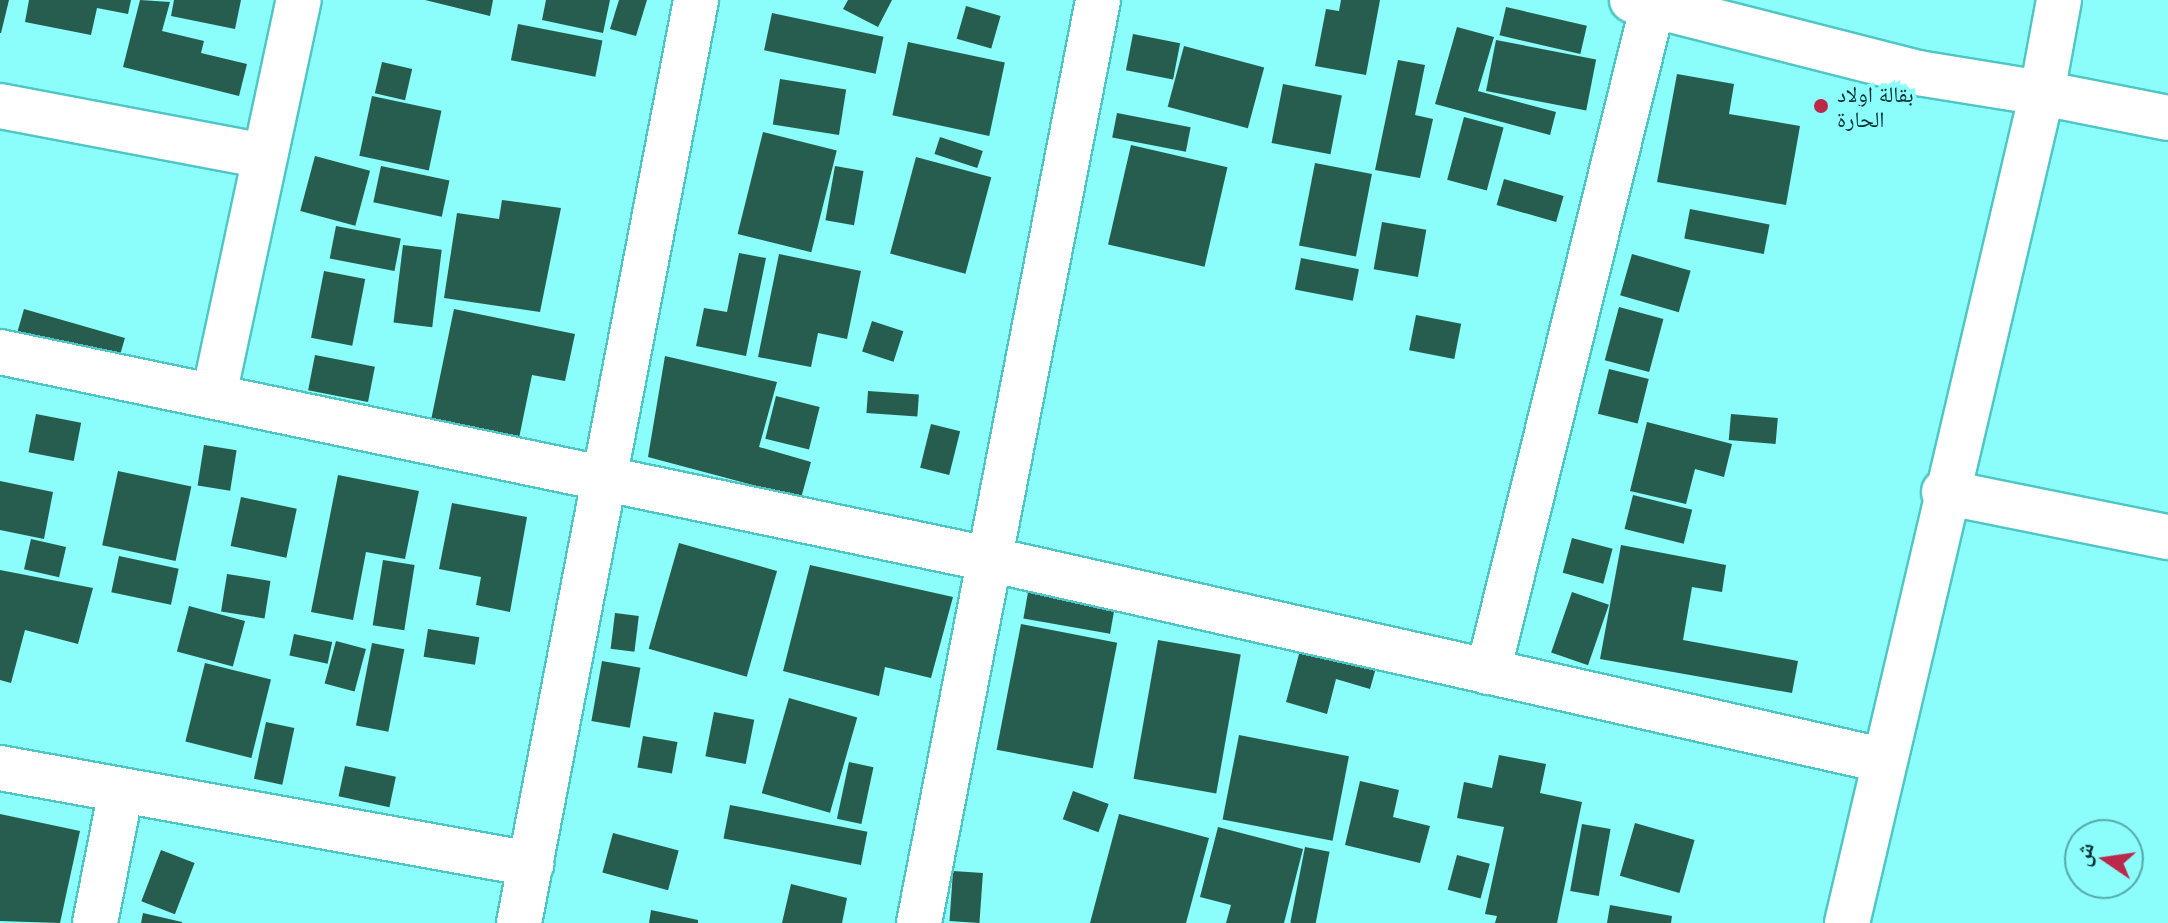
<!DOCTYPE html>
<html>
<head>
<meta charset="utf-8">
<style>
  body { margin:0 }
  #map { position:relative; width:2168px; height:923px; overflow:hidden; background:#8bfdfb; font-family:"Noto Sans","Noto Naskh Arabic",sans-serif }
  div>[style] { position:absolute }
  .building>* { inset:0; background:#265d4e; transform-origin:0 0 }
  .roads { filter:drop-shadow(2px 0 #50c6c4) drop-shadow(-2px 0 #50c6c4) drop-shadow(0 2px #50c6c4) drop-shadow(0 -2px #50c6c4) }
  .street>* { height:44px; margin:-22px; padding:0 22px; transform-origin:22px; border-radius:22px; background:#fff }
  .dots>* { width:22px; height:22px; translate:-50% -50%; box-sizing:border-box; border:4px solid #8bfdfb; border-radius:50% }
  span { translate:-50% -50%; white-space:nowrap; text-align:center; line-height:1.15; -webkit-text-stroke:8px #8bfdfb; paint-order:stroke }
  .poi-label { font-size:22px; color:#062d2d }
  .left { translate:0 -50%; text-align:left }
  .north { position:absolute; left:2064px; top:819px; width:80px; height:80px; box-sizing:border-box; background:#8bfdfb; border:2px solid #56aaa9; border-radius:50%; rotate:283deg; font-size:22px; font-weight:700; line-height:32px; text-align:center; color:#062d2d }
  .north::after { content:''; display:block; margin:auto; width:28px; height:36px; background:#ba294a; clip-path:polygon(50% 0,100% 100%,50% 72%,0 100%) }
</style>
</head>
<body>
<div id="map">
  <div class="building">
    <div style="clip-path:polygon(0 0,9px 0,1px 33px,0 33px)"></div>
    <div style="clip-path:polygon(29px 0,131px 0,128px 14px,97px 8px,91px 35px,25px 22px)"></div>
    <div style="clip-path:polygon(140px 0,170px 2px,162px 31px,204px 41px,201px 53px,247px 64px,239px 96px,123px 67px)"></div>
    <div style="clip-path:polygon(174px 0,241px 0,235px 29px,171px 16px)"></div>
    <div style="clip-path:polygon(425px 0,493px 0,490px 16px)"></div>
    <div style="clip-path:polygon(546px 0,610px 0,603px 33px,542px 20px)"></div>
    <div style="clip-path:polygon(619px 0,647px 0,636px 36px,610px 29px)"></div>
    <div style="clip-path:polygon(848px 0,892px 0,878px 27px,843px 9px)"></div>
    <div style="clip-path:polygon(1341px 0,1380px 0,1366px 75px,1315px 66px,1326px 9px,1339px 11px)"></div>
    <div style="left:966px;top:6px;width:36px;height:34px;rotate:16deg"></div>
    <div style="left:1506px;top:7px;width:83px;height:29px;rotate:13deg"></div>
    <div style="left:772px;top:13px;width:114px;height:38px;rotate:12deg"></div>
    <div style="left:518px;top:24px;width:86px;height:37px;rotate:11deg"></div>
    <div style="clip-path:polygon(1457px 27px,1494px 37px,1478px 91px,1556px 112px,1550px 135px,1435px 104px)"></div>
    <div style="left:1133px;top:34px;width:48px;height:37px;rotate:11deg"></div>
    <div style="left:1496px;top:40px;width:102px;height:52px;rotate:11deg"></div>
    <div style="left:908px;top:42px;width:99px;height:75px;rotate:12deg"></div>
    <div style="left:1184px;top:46px;width:83px;height:63px;rotate:15deg"></div>
    <div style="clip-path:polygon(1398px 60px,1425px 65px,1415px 115px,1433px 119px,1420px 178px,1375px 170px)"></div>
    <div style="left:382px;top:62px;width:31px;height:32px;rotate:13deg"></div>
    <div style="clip-path:polygon(1677px 74px,1734px 84px,1729px 114px,1800px 126px,1786px 205px,1657px 182px)"></div>
    <div style="left:780px;top:79px;width:67px;height:46px;rotate:9deg"></div>
    <div style="left:1283px;top:84px;width:60px;height:60px;rotate:11deg"></div>
    <div style="left:372px;top:96px;width:71px;height:61px;rotate:12deg"></div>
    <div style="left:1117px;top:113px;width:75px;height:25px;rotate:11deg"></div>
    <div style="left:1464px;top:117px;width:41px;height:65px;rotate:15deg"></div>
    <div style="left:763px;top:132px;width:76px;height:105px;rotate:14deg"></div>
    <div style="left:940px;top:137px;width:45px;height:18px;rotate:18deg"></div>
    <div style="left:1131px;top:145px;width:99px;height:102px;rotate:13deg"></div>
    <div style="left:315px;top:156px;width:57px;height:57px;rotate:15deg"></div>
    <div style="left:916px;top:157px;width:78px;height:100px;rotate:15deg"></div>
    <div style="left:1315px;top:163px;width:58px;height:84px;rotate:11deg"></div>
    <div style="left:381px;top:166px;width:70px;height:37px;rotate:12deg"></div>
    <div style="left:835px;top:166px;width:29px;height:55px;rotate:10deg"></div>
    <div style="left:1504px;top:179px;width:62px;height:27px;rotate:16deg"></div>
    <div style="clip-path:polygon(502px 200px,561px 208px,540px 312px,444px 298px,457px 213px,499px 219px)"></div>
    <div style="left:1690px;top:209px;width:81px;height:30px;rotate:11deg"></div>
    <div style="left:1382px;top:222px;width:45px;height:48px;rotate:10deg"></div>
    <div style="left:336px;top:226px;width:66px;height:33px;rotate:11deg"></div>
    <div style="left:403px;top:245px;width:39px;height:78px;rotate:7deg"></div>
    <div style="clip-path:polygon(739px 253px,766px 258px,746px 356px,696px 346px,704px 308px,727px 312px)"></div>
    <div style="clip-path:polygon(779px 254px,861px 271px,847px 339px,818px 333px,811px 367px,758px 357px)"></div>
    <div style="left:1632px;top:254px;width:61px;height:43px;rotate:16deg"></div>
    <div style="left:1301px;top:258px;width:59px;height:32px;rotate:11deg"></div>
    <div style="left:324px;top:271px;width:42px;height:68px;rotate:11deg"></div>
    <div style="left:1619px;top:307px;width:46px;height:55px;rotate:15deg"></div>
    <div style="left:24px;top:309px;width:105px;height:26px;rotate:16deg"></div>
    <div style="clip-path:polygon(454px 309px,575px 334px,565px 381px,532px 375px,518px 443px,430px 425px)"></div>
    <div style="left:1416px;top:315px;width:46px;height:36px;rotate:11deg"></div>
    <div style="left:872px;top:321px;width:33px;height:32px;rotate:18deg"></div>
    <div style="left:315px;top:355px;width:61px;height:36px;rotate:11deg"></div>
    <div style="clip-path:polygon(665px 356px,777px 382px,759px 447px,811px 462px,801px 498px,648px 457px)"></div>
    <div style="left:1609px;top:369px;width:41px;height:46px;rotate:14deg"></div>
    <div style="left:868px;top:391px;width:51px;height:22px;rotate:4deg"></div>
    <div style="left:776px;top:396px;width:45px;height:44px;rotate:14deg"></div>
    <div style="left:36px;top:414px;width:46px;height:39px;rotate:11deg"></div>
    <div style="left:1731px;top:414px;width:47px;height:26px;rotate:5deg"></div>
    <div style="clip-path:polygon(1647px 422px,1732px 444px,1724px 477px,1695px 469px,1686px 504px,1630px 491px)"></div>
    <div style="left:931px;top:424px;width:30px;height:45px;rotate:14deg"></div>
    <div style="left:204px;top:445px;width:33px;height:41px;rotate:9deg"></div>
    <div style="left:118px;top:471px;width:75px;height:76px;rotate:12deg"></div>
    <div style="clip-path:polygon(338px 475px,419px 491px,405px 559px,366px 552px,353px 620px,311px 612px)"></div>
    <div style="clip-path:polygon(0 481px,53px 492px,44px 539px,0 530px)"></div>
    <div style="left:1633px;top:495px;width:61px;height:35px;rotate:14deg"></div>
    <div style="left:241px;top:497px;width:57px;height:50px;rotate:12deg"></div>
    <div style="clip-path:polygon(452px 503px,527px 517px,510px 612px,476px 605px,481px 577px,439px 569px)"></div>
    <div style="left:1572px;top:538px;width:42px;height:36px;rotate:15deg"></div>
    <div style="left:31px;top:539px;width:36px;height:31px;rotate:13deg"></div>
    <div style="left:679px;top:543px;width:102px;height:110px;rotate:16deg"></div>
    <div style="clip-path:polygon(1621px 545px,1726px 565px,1722px 592px,1692px 587px,1683px 640px,1798px 661px,1792px 693px,1600px 659px)"></div>
    <div style="left:119px;top:556px;width:61px;height:37px;rotate:12deg"></div>
    <div style="left:383px;top:560px;width:32px;height:66px;rotate:9deg"></div>
    <div style="clip-path:polygon(810px 565px,953px 597px,931px 678px,885px 667px,879px 696px,783px 671px)"></div>
    <div style="clip-path:polygon(0 570px,93px 588px,78px 644px,25px 630px,11px 683px,0 680px)"></div>
    <div style="left:227px;top:574px;width:44px;height:38px;rotate:9deg"></div>
    <div style="left:1030px;top:581px;width:88px;height:38px;rotate:10deg"></div>
    <div style="left:1572px;top:592px;width:39px;height:64px;rotate:19deg"></div>
    <div style="left:189px;top:606px;width:58px;height:47px;rotate:15deg"></div>
    <div style="left:615px;top:613px;width:24px;height:36px;rotate:7deg"></div>
    <div style="clip-path:polygon(1308px 621px,1383px 643px,1370px 689px,1336px 679px,1327px 714px,1286px 702px)"></div>
    <div style="left:1021px;top:624px;width:98px;height:128px;rotate:11deg"></div>
    <div style="left:428px;top:629px;width:52px;height:28px;rotate:9deg"></div>
    <div style="left:294px;top:634px;width:39px;height:22px;rotate:12deg"></div>
    <div style="left:1158px;top:640px;width:84px;height:141px;rotate:10deg"></div>
    <div style="left:336px;top:641px;width:31px;height:44px;rotate:15deg"></div>
    <div style="left:372px;top:643px;width:33px;height:84px;rotate:11deg"></div>
    <div style="left:602px;top:661px;width:39px;height:61px;rotate:10deg"></div>
    <div style="left:205px;top:663px;width:68px;height:81px;rotate:14deg"></div>
    <div style="left:789px;top:698px;width:71px;height:99px;rotate:16deg"></div>
    <div style="left:714px;top:712px;width:41px;height:45px;rotate:11deg"></div>
    <div style="left:266px;top:722px;width:29px;height:58px;rotate:12deg"></div>
    <div style="left:1239px;top:735px;width:112px;height:86px;rotate:11deg"></div>
    <div style="left:643px;top:736px;width:35px;height:32px;rotate:10deg"></div>
    <div style="clip-path:polygon(1499px 755px,1546px 764px,1540px 793px,1582px 802px,1557px 923px,1495px 923px,1497px 916px,1485px 914px,1504px 827px,1457px 818px,1464px 782px,1492px 788px)"></div>
    <div style="left:849px;top:762px;width:25px;height:58px;rotate:12deg"></div>
    <div style="left:345px;top:766px;width:52px;height:31px;rotate:12deg"></div>
    <div style="clip-path:polygon(1360px 781px,1399px 790px,1393px 817px,1430px 826px,1420px 863px,1345px 845px)"></div>
    <div style="left:1073px;top:791px;width:38px;height:30px;rotate:20deg"></div>
    <div style="left:730px;top:805px;width:140px;height:34px;rotate:11deg"></div>
    <div style="clip-path:polygon(0 814px,80px 831px,60px 923px,0 921px)"></div>
    <div style="clip-path:polygon(1119px 814px,1209px 838px,1186px 923px,1090px 923px)"></div>
    <div style="left:1635px;top:823px;width:62px;height:55px;rotate:16deg"></div>
    <div style="left:1582px;top:824px;width:29px;height:68px;rotate:10deg"></div>
    <div style="clip-path:polygon(1218px 827px,1303px 849px,1284px 923px,1226px 923px,1231px 905px,1200px 897px)"></div>
    <div style="left:613px;top:833px;width:68px;height:41px;rotate:15deg"></div>
    <div style="left:1305px;top:847px;width:25px;height:77px;rotate:11deg"></div>
    <div style="left:161px;top:850px;width:36px;height:55px;rotate:21deg"></div>
    <div style="left:1457px;top:855px;width:34px;height:36px;rotate:15deg"></div>
    <div style="left:953px;top:871px;width:30px;height:50px;rotate:4deg"></div>
    <div style="clip-path:polygon(791px 884px,847px 898px,842px 923px,782px 923px)"></div>
    <div style="clip-path:polygon(1610px 905px,1672px 916px,1671px 923px,1607px 923px)"></div>
    <div style="clip-path:polygon(651px 910px,698px 920px,698px 923px,649px 923px)"></div>
    <div style="clip-path:polygon(143px 913px,182px 922px,182px 923px,141px 923px)"></div>
  </div>
  <div class="roads">
    <div class="street">
      <div style="left:1632px;top:0;width:295px;rotate:14.3deg"></div>
      <div style="left:1918px;top:73px;width:126px;rotate:9.2deg"></div>
      <div style="left:2042px;top:93px;width:853px;rotate:103.22deg"></div>
      <div style="left:2059px;top:0;width:95px;rotate:100.4deg"></div>
      <div style="left:2042px;top:93px;width:128px;rotate:11.2deg"></div>
      <div style="left:0;top:106px;width:269px;rotate:10.7deg"></div>
      <div style="left:0;top:352px;width:1015px;rotate:11.83deg"></div>
      <div style="left:993px;top:560px;width:911px;rotate:12.68deg"></div>
      <div style="left:214px;top:395px;width:404px;rotate:-77.9deg"></div>
      <div style="left:1944px;top:492px;width:228px;rotate:11.4deg"></div>
      <div style="left:1488px;top:672px;width:692px;rotate:-76.12deg"></div>
      <div style="left:0;top:768px;width:540px;rotate:10.25deg"></div>
      <div style="left:95px;top:923px;width:135px;rotate:-78.9deg"></div>
      <div style="left:519px;top:923px;width:940px;rotate:-79.14deg"></div>
      <div style="left:919px;top:923px;width:940px;rotate:-79.02deg"></div>
    </div>
  </div>
  <div class="dots">
    <div style="left:1821px;top:106px;background:#ba294a"></div>
  </div>
  <div class="poi-label">
    <span class="left" style="left:1837px;top:106px">بقالة اولاد<br>الحارة</span>
  </div>
  <div class="north">ش</div>
</div>
</body>
</html>
